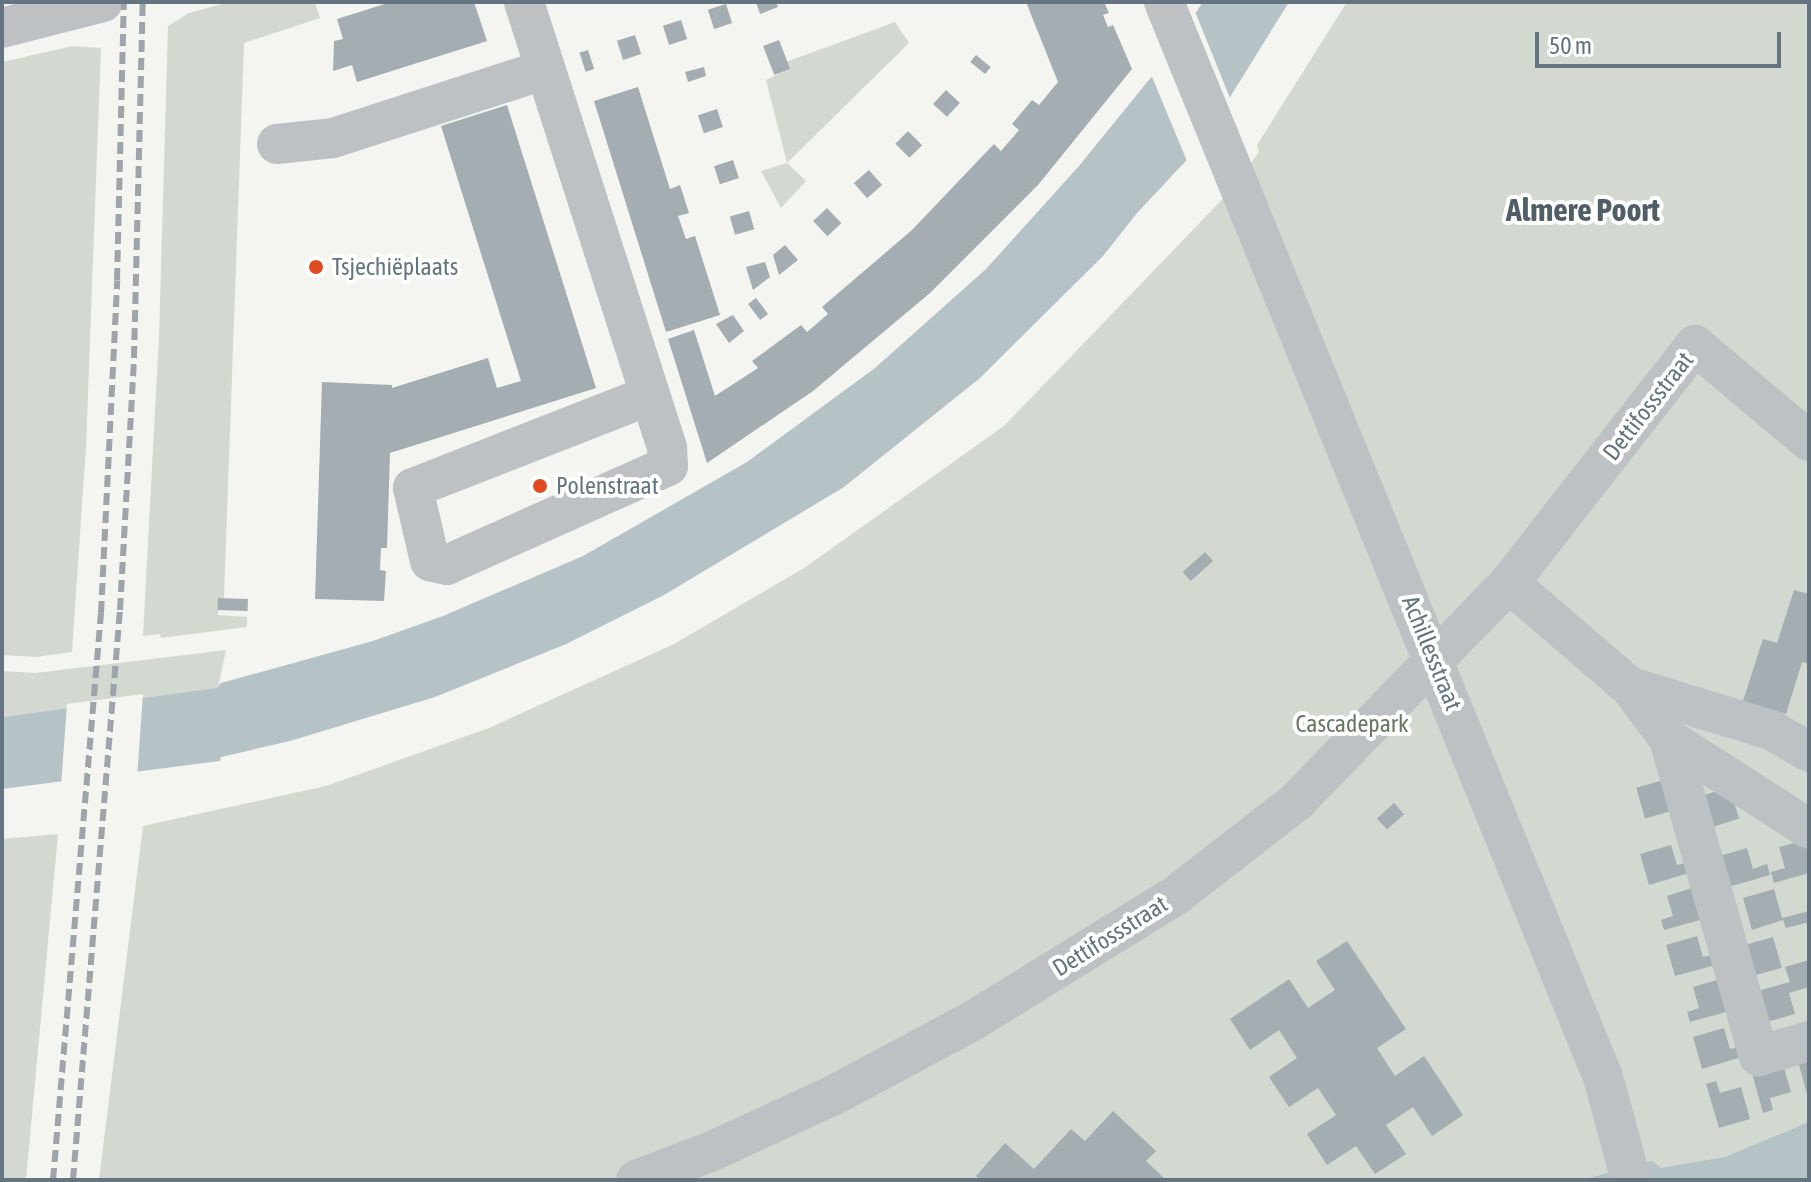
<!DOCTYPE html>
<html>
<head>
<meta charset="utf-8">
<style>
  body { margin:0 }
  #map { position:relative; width:1811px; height:1182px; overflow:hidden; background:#f4f4f0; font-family:"Asap Condensed",sans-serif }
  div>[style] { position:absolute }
  .green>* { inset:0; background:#d3d9d0 }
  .water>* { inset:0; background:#b5c2c6 }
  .pier>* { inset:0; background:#f4f4f0 }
  .building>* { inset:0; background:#a4adb2; transform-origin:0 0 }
  .minor>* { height:40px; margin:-20px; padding:0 20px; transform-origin:20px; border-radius:20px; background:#bdc1c4 }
  .rail>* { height:6px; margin-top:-3px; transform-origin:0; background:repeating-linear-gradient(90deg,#9ea5aa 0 12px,transparent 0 18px) }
  .dots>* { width:22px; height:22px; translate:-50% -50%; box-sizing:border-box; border:4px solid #fff; border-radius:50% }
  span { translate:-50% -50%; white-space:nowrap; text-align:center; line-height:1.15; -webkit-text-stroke:8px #fff; paint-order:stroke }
  .poi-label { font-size:24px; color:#647581 }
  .left { translate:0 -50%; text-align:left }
  .street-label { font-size:24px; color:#647581 }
  .park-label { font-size:24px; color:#677962 }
  .district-label { font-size:32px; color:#515e66; font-weight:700 }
  .frame { position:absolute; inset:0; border:4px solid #647581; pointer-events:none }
  .scale { position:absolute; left:1535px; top:32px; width:246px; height:36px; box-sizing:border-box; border:4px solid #647581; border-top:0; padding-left:10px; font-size:24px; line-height:28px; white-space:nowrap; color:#647581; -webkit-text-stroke:6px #fff; paint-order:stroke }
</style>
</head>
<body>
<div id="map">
  <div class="green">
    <div style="clip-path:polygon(229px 2px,315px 2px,320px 18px,244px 43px,224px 598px,219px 599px,218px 615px,247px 617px,247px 627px,161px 638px,160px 634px,143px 636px,159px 337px,168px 26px,189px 13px)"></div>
    <div style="clip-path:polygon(1347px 2px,1809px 2px,1809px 1151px,1716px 1180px,99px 1180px,143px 826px,326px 786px,489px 728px,674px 644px,804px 568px,1004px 426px,1188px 235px,1232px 189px,1259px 152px,1257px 145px)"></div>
    <div style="clip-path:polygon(895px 22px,909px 43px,787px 163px,806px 181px,781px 208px,761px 171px,787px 163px,766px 80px,789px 69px,786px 62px)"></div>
    <div style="clip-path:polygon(73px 46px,101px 48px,86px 446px,72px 652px,36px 657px,2px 655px,2px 62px)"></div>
    <div style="clip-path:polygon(226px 650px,218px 688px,2px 717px,2px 671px,35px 673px)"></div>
    <div style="clip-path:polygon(58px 834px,26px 1180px,2px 1180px,2px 839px)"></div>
  </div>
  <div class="water">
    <div style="clip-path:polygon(1203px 2px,1289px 2px,1199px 147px,1137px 213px,1103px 256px,980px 378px,844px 487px,664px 595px,566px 644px,435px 697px,290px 741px,221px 757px,220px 761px,2px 789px,2px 717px,217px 688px,221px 683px,373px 641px,443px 616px,583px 556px,747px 462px,875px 368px,986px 269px,1079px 166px,1157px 70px)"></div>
    <div style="clip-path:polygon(1809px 1122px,1809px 1180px,1582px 1180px,1652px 1161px,1661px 1168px,1725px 1157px)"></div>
  </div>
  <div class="pier">
    <div style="clip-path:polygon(1194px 9px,1232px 103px,1189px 166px,1150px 72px)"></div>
    <div style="clip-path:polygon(143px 694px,137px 778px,61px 787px,67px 704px)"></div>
  </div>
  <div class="building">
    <div style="clip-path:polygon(391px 2px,474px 2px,487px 41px,357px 82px,352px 65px,333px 71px,334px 41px,343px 39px,337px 19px)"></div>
    <div style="clip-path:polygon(756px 2px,776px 2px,778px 7px,760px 14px)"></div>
    <div style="clip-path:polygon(1026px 2px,1104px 2px,1109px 13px,1103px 15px,1108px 27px,1113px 25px,1132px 69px,1038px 185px,930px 293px,813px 391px,707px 463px,668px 339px,694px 330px,715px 396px,758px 368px,752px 361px,801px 325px,807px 332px,828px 314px,822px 307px,912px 230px,994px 144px,1001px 151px,1019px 130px,1012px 124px,1032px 100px,1039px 105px,1058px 82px)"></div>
    <div style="left:726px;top:4px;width:20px;height:19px;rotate:72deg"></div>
    <div style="left:681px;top:20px;width:20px;height:19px;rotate:72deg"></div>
    <div style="left:635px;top:35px;width:20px;height:19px;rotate:72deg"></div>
    <div style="left:779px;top:40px;width:31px;height:17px;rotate:69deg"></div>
    <div style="left:588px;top:50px;width:20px;height:9px;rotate:72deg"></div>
    <div style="left:976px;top:55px;width:19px;height:9px;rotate:39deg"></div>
    <div style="clip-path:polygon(704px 67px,706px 76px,688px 82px,685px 72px)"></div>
    <div style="clip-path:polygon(638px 87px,670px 189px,680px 185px,689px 213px,678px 216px,686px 239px,695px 236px,720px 315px,666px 332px,594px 101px)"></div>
    <div style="left:946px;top:90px;width:19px;height:19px;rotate:43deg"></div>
    <div style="clip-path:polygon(507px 105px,596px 388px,390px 453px,387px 548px,381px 548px,380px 570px,386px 571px,384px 601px,315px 599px,322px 382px,392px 385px,392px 388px,488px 358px,497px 388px,521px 381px,441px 126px)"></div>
    <div style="left:717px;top:109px;width:19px;height:20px;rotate:72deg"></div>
    <div style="left:908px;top:131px;width:20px;height:18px;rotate:45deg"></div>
    <div style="left:733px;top:160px;width:19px;height:20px;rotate:72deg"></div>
    <div style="left:869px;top:170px;width:20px;height:20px;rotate:49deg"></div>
    <div style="left:827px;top:208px;width:21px;height:19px;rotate:47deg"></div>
    <div style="left:749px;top:211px;width:19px;height:20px;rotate:74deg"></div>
    <div style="clip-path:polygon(785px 245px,798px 260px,779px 275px,773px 255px)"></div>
    <div style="clip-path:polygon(765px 262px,770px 277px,753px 290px,746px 267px)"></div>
    <div style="left:756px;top:298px;width:20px;height:10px;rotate:53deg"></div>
    <div style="clip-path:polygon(733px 315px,744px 331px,729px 343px,716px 324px)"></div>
    <div style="left:1205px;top:552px;width:12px;height:30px;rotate:48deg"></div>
    <div style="clip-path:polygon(1794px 590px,1809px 594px,1809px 664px,1802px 662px,1786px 714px,1743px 701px,1763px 639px,1777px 643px)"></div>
    <div style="left:218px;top:598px;width:30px;height:12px;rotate:2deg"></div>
    <div style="left:1667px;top:779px;width:32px;height:32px;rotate:74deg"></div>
    <div style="left:1729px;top:787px;width:33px;height:32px;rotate:72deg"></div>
    <div style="left:1394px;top:803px;width:15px;height:23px;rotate:48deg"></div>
    <div style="clip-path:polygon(1809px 839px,1809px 873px,1774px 883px,1771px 872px,1785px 868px,1779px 847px)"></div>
    <div style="clip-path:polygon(1671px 845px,1677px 865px,1689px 862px,1692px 872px,1649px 885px,1640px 854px)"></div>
    <div style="clip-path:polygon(1747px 848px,1753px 869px,1767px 864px,1770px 875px,1725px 888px,1716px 857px)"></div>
    <div style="clip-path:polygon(1698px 886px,1707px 918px,1664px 930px,1661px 920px,1673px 916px,1667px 896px)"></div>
    <div style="clip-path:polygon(1774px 889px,1782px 918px,1809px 911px,1809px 922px,1786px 928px,1783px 920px,1752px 930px,1743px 898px)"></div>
    <div style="clip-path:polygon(1697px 936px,1703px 957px,1716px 954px,1719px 964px,1675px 976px,1666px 945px)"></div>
    <div style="left:1773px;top:937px;width:32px;height:33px;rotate:74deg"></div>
    <div style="clip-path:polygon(1347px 941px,1406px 1029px,1377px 1048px,1395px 1076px,1424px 1056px,1463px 1115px,1432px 1136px,1413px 1107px,1386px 1125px,1406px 1154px,1375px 1174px,1356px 1146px,1327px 1165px,1307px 1134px,1336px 1115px,1318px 1088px,1289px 1107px,1269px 1077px,1297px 1058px,1279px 1030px,1250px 1050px,1230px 1019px,1289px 979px,1308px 1008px,1335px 990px,1316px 961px)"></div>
    <div style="clip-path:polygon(1809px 960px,1809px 987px,1789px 993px,1795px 1014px,1763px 1023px,1754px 992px,1790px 982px,1785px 967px)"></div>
    <div style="clip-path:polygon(1724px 978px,1733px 1010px,1690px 1022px,1687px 1012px,1699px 1008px,1693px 987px)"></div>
    <div style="clip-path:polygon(1724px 1028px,1730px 1049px,1742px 1046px,1745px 1056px,1702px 1069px,1693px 1037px)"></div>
    <div style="clip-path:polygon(1797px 1058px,1809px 1061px,1809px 1097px,1808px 1097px)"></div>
    <div style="clip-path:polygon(1782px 1061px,1791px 1092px,1770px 1098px,1773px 1110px,1763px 1113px,1751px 1070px)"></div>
    <div style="clip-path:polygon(1716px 1081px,1720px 1093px,1741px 1087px,1750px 1119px,1719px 1128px,1706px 1084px)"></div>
    <div style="clip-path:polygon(1113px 1111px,1156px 1151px,1146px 1161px,1166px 1180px,980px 1180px,976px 1176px,1005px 1143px,1034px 1169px,1071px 1129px,1085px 1141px)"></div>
  </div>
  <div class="minor">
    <div style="left:524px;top:2px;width:467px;rotate:72.2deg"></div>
    <div style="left:667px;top:447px;width:19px;rotate:87deg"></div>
    <div style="left:668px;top:466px;width:242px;rotate:155.9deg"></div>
    <div style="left:447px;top:565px;width:17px;rotate:-167deg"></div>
    <div style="left:430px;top:561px;width:75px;rotate:-103.1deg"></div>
    <div style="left:413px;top:488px;width:252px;rotate:-21.4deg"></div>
    <div style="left:1164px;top:2px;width:1161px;rotate:67.79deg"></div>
    <div style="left:1603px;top:1077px;width:107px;rotate:74.8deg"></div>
    <div style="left:2px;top:28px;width:104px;rotate:-14.4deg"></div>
    <div style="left:277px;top:144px;width:56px;rotate:-6.1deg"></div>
    <div style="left:333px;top:138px;width:222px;rotate:-17.9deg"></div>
    <div style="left:1509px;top:583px;width:160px;rotate:40.7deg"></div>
    <div style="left:1630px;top:687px;width:147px;rotate:17deg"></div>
    <div style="left:1771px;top:730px;width:44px;rotate:30.1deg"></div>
    <div style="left:1630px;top:687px;width:65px;rotate:53.1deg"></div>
    <div style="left:1669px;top:739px;width:330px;rotate:74.2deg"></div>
    <div style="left:1759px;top:1056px;width:52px;rotate:-16.7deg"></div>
    <div style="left:1669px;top:739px;width:166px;rotate:32.7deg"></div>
    <div style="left:636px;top:1180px;width:79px;rotate:-20.7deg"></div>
    <div style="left:710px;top:1152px;width:139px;rotate:-24.7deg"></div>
    <div style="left:836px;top:1094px;width:157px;rotate:-28.2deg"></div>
    <div style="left:974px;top:1020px;width:236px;rotate:-31.7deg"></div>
    <div style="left:1175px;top:896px;width:153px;rotate:-37.8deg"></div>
    <div style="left:1296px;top:802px;width:305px;rotate:-45.8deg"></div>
    <div style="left:1509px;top:583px;width:302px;rotate:-52deg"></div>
    <div style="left:1695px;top:345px;width:149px;rotate:40.1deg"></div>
  </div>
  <div class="rail">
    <div style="left:53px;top:1180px;width:569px;rotate:-85.16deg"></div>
    <div style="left:101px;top:613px;width:333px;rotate:-87.2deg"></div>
    <div style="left:117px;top:280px;width:278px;rotate:-88.6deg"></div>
    <div style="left:73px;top:1180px;width:572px;rotate:-85.29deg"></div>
    <div style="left:120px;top:610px;width:252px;rotate:-86.8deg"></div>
    <div style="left:134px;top:358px;width:356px;rotate:-88.6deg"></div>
  </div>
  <div class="dots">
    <div style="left:316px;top:267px;background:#e14b24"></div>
    <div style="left:540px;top:486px;background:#e14b24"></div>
  </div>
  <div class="poi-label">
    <span class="left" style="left:332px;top:267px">Tsjechiëplaats</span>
    <span class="left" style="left:556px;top:486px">Polenstraat</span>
  </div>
  <div class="street-label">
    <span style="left:1648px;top:406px;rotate:-52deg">Dettifossstraat</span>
    <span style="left:1432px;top:653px;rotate:68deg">Achillesstraat</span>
    <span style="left:1110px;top:936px;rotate:-32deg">Dettifossstraat</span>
  </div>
  <div class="park-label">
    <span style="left:1352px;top:724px">Cascadepark</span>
  </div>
  <div class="district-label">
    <span style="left:1583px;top:210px">Almere Poort</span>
  </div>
  <div class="frame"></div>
  <div class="scale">50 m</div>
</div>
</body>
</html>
